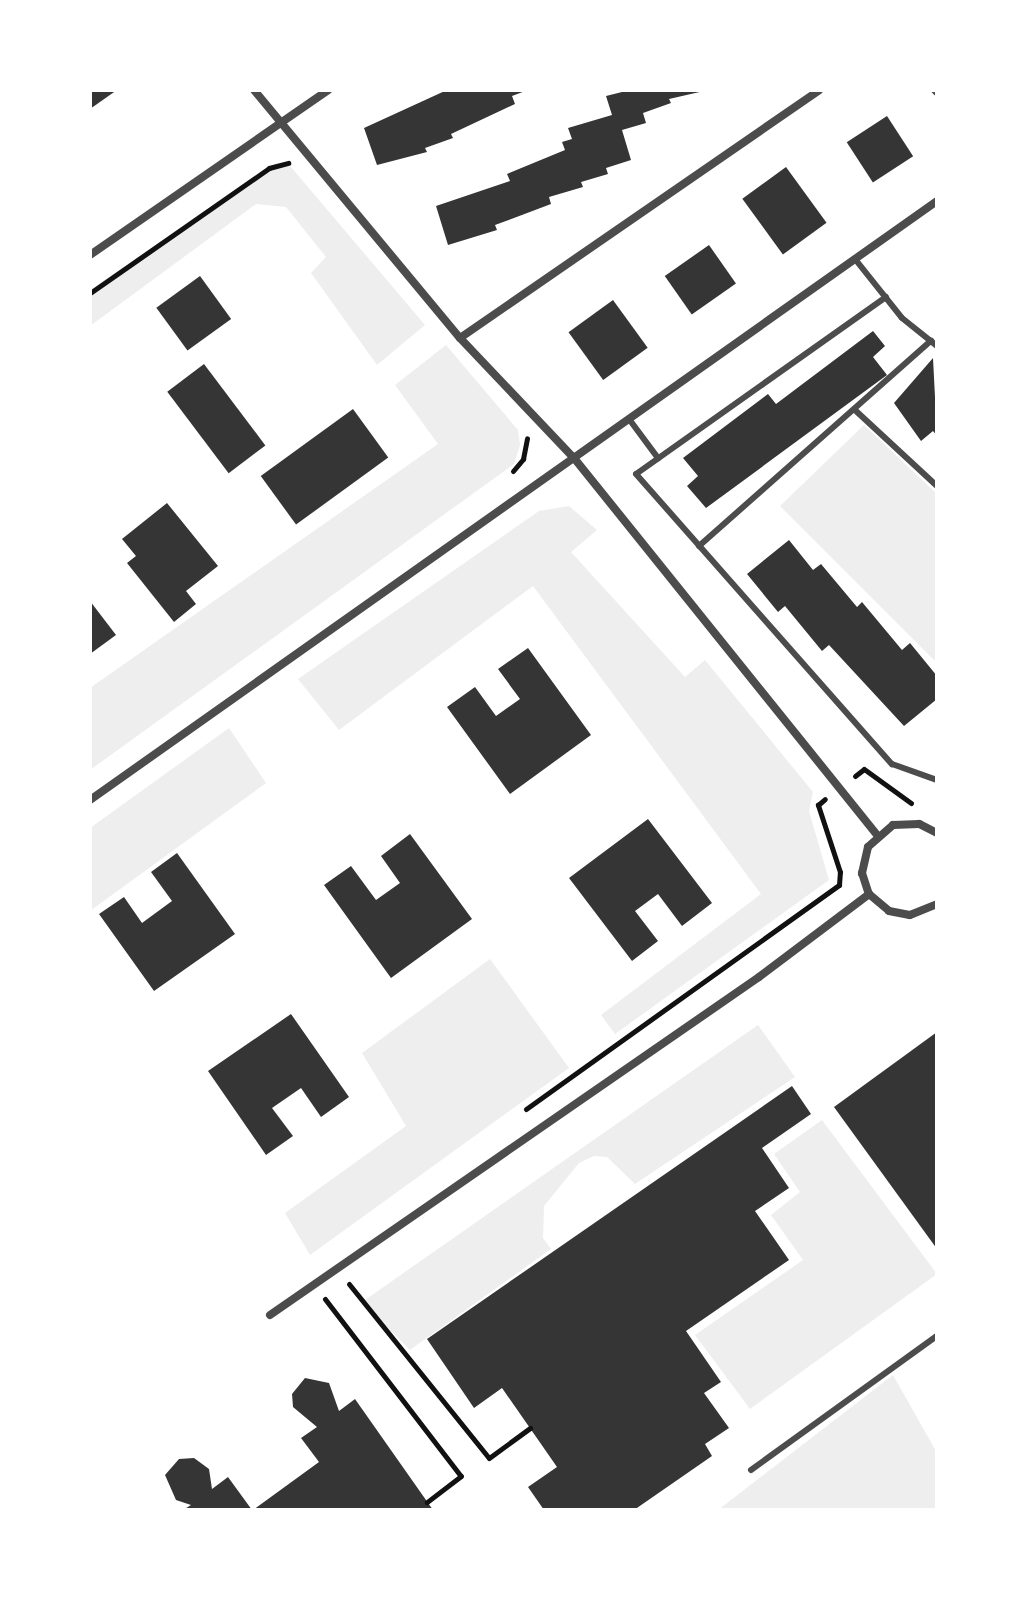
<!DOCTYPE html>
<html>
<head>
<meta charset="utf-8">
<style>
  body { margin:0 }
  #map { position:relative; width:1027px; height:1600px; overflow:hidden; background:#fff; font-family:Mulish,sans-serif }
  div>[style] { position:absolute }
  .green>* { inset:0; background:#eee }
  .building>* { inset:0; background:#353535; transform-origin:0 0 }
  .path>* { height:5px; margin:-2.5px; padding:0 2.5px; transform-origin:2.5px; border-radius:2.5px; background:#111 }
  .service>* { height:6px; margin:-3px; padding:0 3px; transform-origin:3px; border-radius:3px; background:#4c4c4c }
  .minor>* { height:8px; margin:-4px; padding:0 4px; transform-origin:4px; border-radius:4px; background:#4c4c4c }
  span { translate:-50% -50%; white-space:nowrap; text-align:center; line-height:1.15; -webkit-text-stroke:8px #fff; paint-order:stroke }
  .frame { position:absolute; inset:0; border:92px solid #fff; pointer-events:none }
</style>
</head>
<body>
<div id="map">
  <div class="green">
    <div style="clip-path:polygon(276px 163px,291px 167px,425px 325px,377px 365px,311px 273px,326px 257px,286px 207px,256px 204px,90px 326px,90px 290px)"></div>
    <div style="clip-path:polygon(446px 345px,518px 430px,520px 445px,514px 464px,90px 770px,90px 688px,438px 444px,395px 385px)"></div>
    <div style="clip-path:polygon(864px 425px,937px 494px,937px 663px,780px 506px)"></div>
    <div style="clip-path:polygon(569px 506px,597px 530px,571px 552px,685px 677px,705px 660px,813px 792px,809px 811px,829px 880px,615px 1034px,601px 1015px,761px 894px,533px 586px,339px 730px,298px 679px,539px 511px)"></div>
    <div style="clip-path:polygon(229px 728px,266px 783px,90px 911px,90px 828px)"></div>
    <div style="clip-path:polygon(490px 959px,569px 1068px,310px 1255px,285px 1213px,406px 1126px,362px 1053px)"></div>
    <div style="clip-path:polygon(758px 1025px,795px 1077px,635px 1184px,607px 1157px,594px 1156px,579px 1163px,544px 1206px,543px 1238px,551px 1249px,410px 1350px,362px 1302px)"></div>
    <div style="clip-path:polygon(822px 1120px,937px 1274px,750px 1409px,695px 1335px,803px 1260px,771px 1215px,800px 1192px,774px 1154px)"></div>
    <div style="clip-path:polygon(893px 1375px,937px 1453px,937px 1510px,718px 1510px)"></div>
  </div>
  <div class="building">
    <div style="clip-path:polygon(90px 90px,117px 90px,90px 109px)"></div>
    <div style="clip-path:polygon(447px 90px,528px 90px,512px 96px,515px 104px,451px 134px,453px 138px,425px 148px,427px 152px,377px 165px,364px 128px)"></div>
    <div style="clip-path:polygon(630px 90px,704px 91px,669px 99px,671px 103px,643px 113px,646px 123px,622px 130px,631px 160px,606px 168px,608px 174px,581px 182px,583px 187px,549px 197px,551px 204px,495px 225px,497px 230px,448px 245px,436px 206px,510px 181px,507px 174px,565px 150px,562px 142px,572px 139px,568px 128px,612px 115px,606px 96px)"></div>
    <div style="left:887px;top:116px;width:48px;height:48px;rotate:57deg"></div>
    <div style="left:786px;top:167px;width:69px;height:54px;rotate:54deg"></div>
    <div style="left:709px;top:245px;width:47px;height:54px;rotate:55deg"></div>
    <div style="left:200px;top:276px;width:53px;height:54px;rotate:54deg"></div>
    <div style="left:613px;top:300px;width:59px;height:55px;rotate:54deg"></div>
    <div style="clip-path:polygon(873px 331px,885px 346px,873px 357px,887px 375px,706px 508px,687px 486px,698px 476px,683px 458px,768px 394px,776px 404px)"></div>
    <div style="clip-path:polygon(933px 358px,937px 436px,933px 431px,921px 441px,894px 403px)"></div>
    <div style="left:204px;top:364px;width:102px;height:46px;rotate:53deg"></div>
    <div style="left:353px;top:409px;width:60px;height:114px;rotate:54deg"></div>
    <div style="clip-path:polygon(167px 503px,218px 566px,186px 591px,196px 604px,174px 622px,127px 563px,136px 556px,122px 539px)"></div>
    <div style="clip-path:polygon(789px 540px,813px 570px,821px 564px,857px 607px,862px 602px,902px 650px,910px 643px,937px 676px,937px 699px,904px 726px,829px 645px,822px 651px,785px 606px,778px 612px,747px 574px)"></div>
    <div style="clip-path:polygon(90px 601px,116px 635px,90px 654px)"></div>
    <div style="clip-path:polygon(528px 648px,591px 735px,510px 794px,447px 707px,475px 687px,496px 716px,520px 699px,498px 669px)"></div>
    <div style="clip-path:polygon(648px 819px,712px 903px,682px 926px,658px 894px,635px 911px,658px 941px,632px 961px,569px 878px)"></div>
    <div style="clip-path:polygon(410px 834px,472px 919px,391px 978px,324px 885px,351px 866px,376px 900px,400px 883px,381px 856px)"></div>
    <div style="clip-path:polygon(177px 853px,235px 934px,154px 991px,99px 914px,124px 897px,142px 923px,172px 901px,151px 872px)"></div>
    <div style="clip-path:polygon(291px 1014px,349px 1097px,321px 1117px,301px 1088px,272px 1108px,293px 1136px,266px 1155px,208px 1071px)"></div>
    <div style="clip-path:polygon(937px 1032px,937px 1249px,834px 1107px)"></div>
    <div style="clip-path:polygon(792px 1086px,811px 1114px,762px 1148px,789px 1188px,755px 1211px,789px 1260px,686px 1331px,721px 1382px,704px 1393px,729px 1428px,705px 1444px,712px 1456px,634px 1510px,544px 1510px,528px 1487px,557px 1467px,502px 1388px,474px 1408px,427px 1339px)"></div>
    <div style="clip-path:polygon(305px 1378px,329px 1383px,339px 1411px,355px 1399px,433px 1510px,253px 1510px,319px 1462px,301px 1438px,317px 1427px,293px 1407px,292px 1394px)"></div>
    <div style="clip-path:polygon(194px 1458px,209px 1469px,212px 1489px,228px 1477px,252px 1510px,183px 1510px,191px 1505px,176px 1500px,165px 1475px,179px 1459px)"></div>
  </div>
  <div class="path">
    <div style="left:90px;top:293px;width:218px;rotate:-34.9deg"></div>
    <div style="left:269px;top:168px;width:20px;rotate:-15deg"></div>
    <div style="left:513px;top:471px;width:16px;rotate:-50deg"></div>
    <div style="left:523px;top:459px;width:21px;rotate:-79deg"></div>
    <div style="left:855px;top:776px;width:11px;rotate:-38deg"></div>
    <div style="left:864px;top:769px;width:58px;rotate:35.9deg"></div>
    <div style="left:526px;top:1109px;width:385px;rotate:-35.6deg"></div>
    <div style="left:839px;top:885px;width:13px;rotate:-86deg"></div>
    <div style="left:840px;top:872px;width:71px;rotate:-108.2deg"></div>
    <div style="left:818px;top:805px;width:9px;rotate:-41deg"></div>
    <div style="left:349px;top:1284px;width:223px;rotate:51.2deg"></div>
    <div style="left:489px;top:1458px;width:51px;rotate:-36.2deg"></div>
    <div style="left:325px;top:1299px;width:223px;rotate:52.5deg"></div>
    <div style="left:461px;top:1476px;width:43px;rotate:142.6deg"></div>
  </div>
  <div class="service">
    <div style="left:855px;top:259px;width:75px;rotate:51.5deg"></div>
    <div style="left:902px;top:318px;width:45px;rotate:38.7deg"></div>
    <div style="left:886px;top:297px;width:306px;rotate:144.7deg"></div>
    <div style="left:636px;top:474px;width:387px;rotate:48.6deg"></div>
    <div style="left:892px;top:764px;width:48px;rotate:19.6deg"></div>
    <div style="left:856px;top:411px;width:110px;rotate:42.8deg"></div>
    <div style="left:629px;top:419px;width:49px;rotate:53.4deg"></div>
    <div style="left:699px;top:546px;width:310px;rotate:-41.5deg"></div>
    <div style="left:751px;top:1470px;width:229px;rotate:-35.8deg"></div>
  </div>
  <div class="minor">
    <div style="left:254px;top:90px;width:322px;rotate:50.3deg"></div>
    <div style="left:460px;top:338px;width:166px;rotate:46.5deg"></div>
    <div style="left:574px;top:458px;width:484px;rotate:51.2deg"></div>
    <div style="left:935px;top:90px;width:3px;rotate:45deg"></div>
    <div style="left:90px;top:255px;width:290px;rotate:-34.7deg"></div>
    <div style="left:460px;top:338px;width:436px;rotate:-34.6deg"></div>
    <div style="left:90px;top:800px;width:1037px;rotate:-35.27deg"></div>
    <div style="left:937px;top:833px;width:20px;rotate:-153deg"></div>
    <div style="left:919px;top:824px;width:26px;rotate:178deg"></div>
    <div style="left:893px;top:825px;width:33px;rotate:139deg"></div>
    <div style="left:868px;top:847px;width:27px;rotate:103deg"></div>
    <div style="left:862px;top:873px;width:22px;rotate:72deg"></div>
    <div style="left:869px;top:894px;width:26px;rotate:40deg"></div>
    <div style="left:889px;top:911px;width:21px;rotate:11deg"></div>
    <div style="left:910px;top:915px;width:29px;rotate:-22deg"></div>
    <div style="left:270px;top:1315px;width:594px;rotate:-34.65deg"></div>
    <div style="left:759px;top:977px;width:138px;rotate:-37deg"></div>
  </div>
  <div class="frame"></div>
</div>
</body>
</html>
